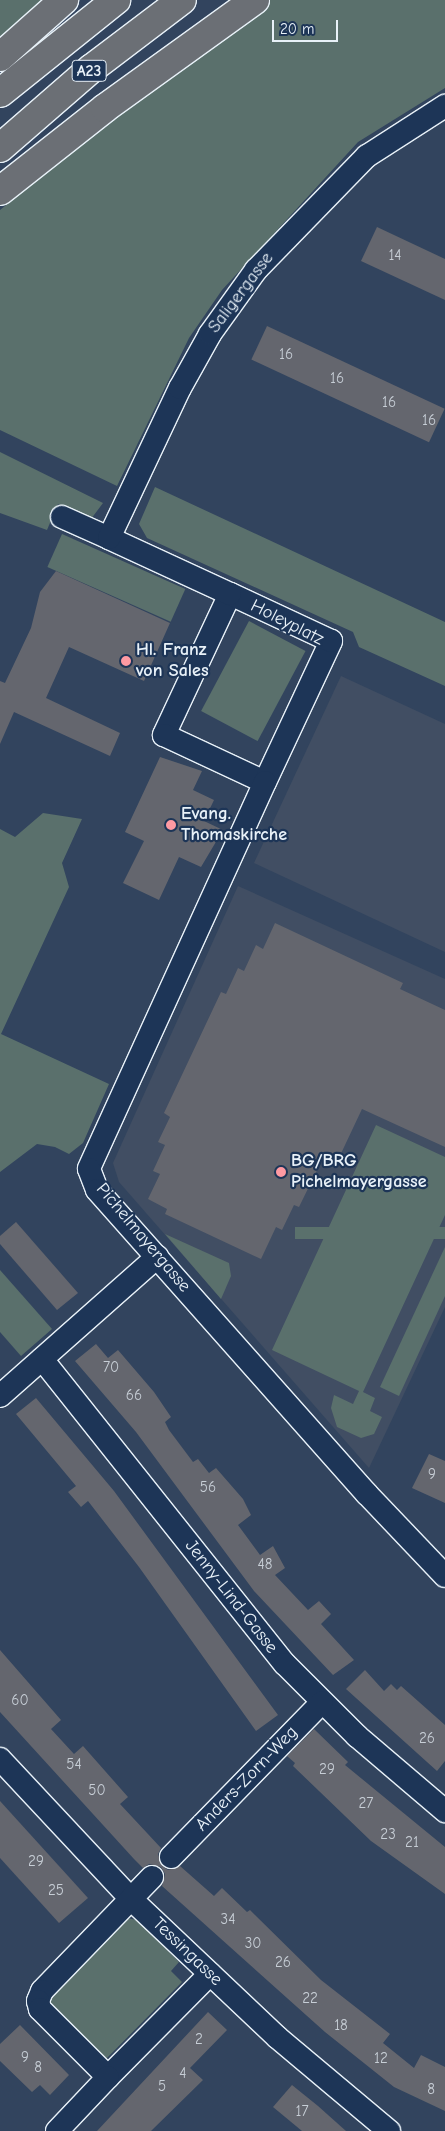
<!DOCTYPE html>
<html>
<head>
<meta charset="utf-8">
<style>
  body { margin:0 }
  #map { position:relative; width:445px; height:2131px; overflow:hidden; background:#32445e; font-family:"Comic Neue",sans-serif }
  div>[style] { position:absolute }
  .built>* { inset:0; background:#414e63 }
  .green>* { inset:0; background:#5a706c; transform-origin:0 0 }
  .building>* { inset:0; background:#64666e; transform-origin:0 0 }
  .roads { filter:drop-shadow(1px 0 #e8f1f8) drop-shadow(-1px 0 #e8f1f8) drop-shadow(0 1px #e8f1f8) drop-shadow(0 -1px #e8f1f8) }
  .street>* { height:22px; margin:-11px; padding:0 11px; transform-origin:11px; border-radius:11px; background:#1d3557 }
  .highway>* { height:28px; margin:-14px; padding:0 14px; transform-origin:14px; border-radius:14px; background:#6b6f75 }
  .dots>* { width:14px; height:14px; translate:-50% -50%; box-sizing:border-box; border:2px solid #1d3557; border-radius:50% }
  span { translate:-50% -50%; white-space:nowrap; text-align:center; line-height:1.15; -webkit-text-stroke:4.5px #1d3557; paint-order:stroke }
  .number-label { font-size:15px; color:#c7ced6 }
  .number-label span { -webkit-text-stroke-width:0 }
  .shield-label span { padding:1px 4px; background:#1d3557; border:1px solid; border-radius:4px; -webkit-text-stroke-width:0 }
  .shield-label { font-size:16px; color:#e8f1f8; font-weight:700 }
  .street-label { font-size:18px; color:#e8f1f8 }
  .poi-label { font-size:18px; color:#e8f1f8; font-weight:700 }
  .left { translate:0 -50%; text-align:left }
  .scale { position:absolute; left:272px; top:20px; width:66px; height:22px; box-sizing:border-box; border:2px solid #e8f1f8; border-top:0; padding-left:6px; font-size:15px; line-height:18px; white-space:nowrap; color:#e8f1f8; -webkit-text-stroke:4px #1d3557; paint-order:stroke }
</style>
</head>
<body>
<div id="map">
  <div class="built">
    <div style="clip-path:polygon(341px 676px,445px 724px,445px 952px,254px 863px)"></div>
    <div style="clip-path:polygon(238px 886px,445px 979px,445px 1307px,369px 1468px,119px 1182px,113px 1163px)"></div>
  </div>
  <div class="green">
    <div style="clip-path:polygon(0 0,41px 0,0 39px)"></div>
    <div style="clip-path:polygon(270px 0,445px 0,445px 88px,358px 142px,222px 290px,189px 338px,117px 486px,0 430px,0 210px,146px 92px)"></div>
    <div style="clip-path:polygon(0 452px,103px 503px,91px 519px,58px 504px,47px 530px,0 513px)"></div>
    <div style="clip-path:polygon(155px 487px,445px 622px,445px 686px,359px 647px,353px 632px,147px 538px,139px 524px)"></div>
    <div style="left:62px;top:534px;width:135px;height:36px;rotate:24deg"></div>
    <div style="left:249px;top:621px;width:64px;height:102px;rotate:28deg"></div>
    <div style="clip-path:polygon(43px 813px,82px 819px,62px 863px,69px 887px,1px 1034px,109px 1084px,83px 1143px,69px 1154px,55px 1147px,37px 1144px,0 1172px,0 829px,15px 837px)"></div>
    <div style="clip-path:polygon(376px 1125px,445px 1157px,445px 1215px,363px 1392px,375px 1398px,370px 1411px,382px 1417px,374px 1434px,361px 1438px,337px 1427px,331px 1408px,334px 1395px,353px 1404px,359px 1391px,272px 1350px)"></div>
    <div style="left:445px;top:1227px;width:12px;height:150px;rotate:90deg"></div>
    <div style="clip-path:polygon(165px 1234px,229px 1263px,231px 1276px,221px 1299px)"></div>
    <div style="clip-path:polygon(445px 1247px,445px 1296px,399px 1396px,380px 1387px)"></div>
    <div style="clip-path:polygon(0 1270px,52px 1329px,21px 1356px,0 1332px)"></div>
    <div style="clip-path:polygon(126px 1918px,138px 1920px,179px 1962px,171px 1971px,182px 1982px,107px 2058px,100px 2056px,48px 2005px,51px 1992px)"></div>
  </div>
  <div class="building">
    <div style="clip-path:polygon(377px 227px,445px 259px,445px 300px,361px 261px)"></div>
    <div style="left:267px;top:326px;width:196px;height:37px;rotate:25deg"></div>
    <div style="clip-path:polygon(56px 571px,170px 623px,144px 681px,69px 647px,46px 698px,120px 733px,110px 756px,14px 712px,0 744px,0 681px,5px 683px,31px 628px,40px 592px)"></div>
    <div style="clip-path:polygon(160px 757px,202px 771px,193px 790px,214px 800px,204px 821px,223px 830px,201px 867px,179px 857px,159px 900px,123px 883px,144px 841px,125px 832px)"></div>
    <div style="clip-path:polygon(275px 923px,403px 983px,400px 989px,445px 1010px,445px 1147px,362px 1109px,337px 1162px,324px 1156px,299px 1207px,294px 1205px,282px 1230px,276px 1227px,261px 1259px,165px 1214px,167px 1209px,148px 1199px,160px 1174px,153px 1171px,165px 1145px,158px 1142px,170px 1117px,164px 1113px,221px 992px,226px 994px,238px 968px,244px 971px,256px 945px,263px 949px)"></div>
    <div style="clip-path:polygon(16px 1222px,78px 1293px,57px 1310px,0 1244px,0 1236px)"></div>
    <div style="clip-path:polygon(96px 1344px,108px 1358px,118px 1350px,154px 1392px,171px 1417px,165px 1422px,169px 1430px,193px 1462px,198px 1459px,209px 1473px,216px 1468px,243px 1499px,251px 1515px,238px 1525px,260px 1555px,273px 1546px,285px 1568px,275px 1575px,308px 1610px,319px 1601px,331px 1614px,321px 1624px,354px 1660px,333px 1675px,254px 1591px,136px 1432px,75px 1361px)"></div>
    <div style="clip-path:polygon(36px 1398px,114px 1491px,278px 1715px,256px 1731px,139px 1567px,88px 1501px,81px 1507px,68px 1492px,76px 1486px,16px 1414px)"></div>
    <div style="clip-path:polygon(429px 1454px,445px 1461px,445px 1503px,412px 1488px)"></div>
    <div style="clip-path:polygon(0 1650px,61px 1720px,51px 1729px,74px 1754px,83px 1746px,128px 1797px,120px 1804px,161px 1848px,158px 1854px,162px 1866px,168px 1870px,180px 1866px,214px 1896px,222px 1888px,247px 1912px,250px 1910px,321px 1980px,390px 2034px,383px 2043px,414px 2068px,421px 2055px,445px 2067px,445px 2111px,394px 2087px,325px 2032px,162px 1886px,165px 1874px,161px 1867px,149px 1864px,143px 1868px,134px 1859px,0 1712px)"></div>
    <div style="clip-path:polygon(365px 1670px,384px 1691px,391px 1684px,397px 1690px,401px 1686px,445px 1725px,445px 1761px,437px 1771px,346px 1689px)"></div>
    <div style="clip-path:polygon(314px 1729px,348px 1762px,345px 1765px,445px 1847px,445px 1894px,371px 1841px,293px 1766px,295px 1763px,287px 1756px)"></div>
    <div style="clip-path:polygon(0 1801px,88px 1898px,59px 1923px,0 1858px)"></div>
    <div style="clip-path:polygon(208px 2012px,227px 2030px,190px 2068px,203px 2080px,151px 2131px,97px 2131px)"></div>
    <div style="clip-path:polygon(20px 2025px,69px 2075px,50px 2095px,40px 2085px,32px 2092px,0 2061px,0 2044px)"></div>
    <div style="clip-path:polygon(292px 2085px,318px 2106px,346px 2131px,302px 2131px,273px 2107px)"></div>
  </div>
  <div class="roads">
    <div class="street">
      <div style="left:62px;top:517px;width:51px;rotate:24.1deg"></div>
      <div style="left:230px;top:594px;width:156px;rotate:115.1deg"></div>
      <div style="left:164px;top:735px;width:111px;rotate:25deg"></div>
      <div style="left:265px;top:782px;width:156px;rotate:-64.9deg"></div>
      <div style="left:331px;top:641px;width:111px;rotate:-155deg"></div>
      <div style="left:230px;top:594px;width:133px;rotate:-155.2deg"></div>
      <div style="left:109px;top:538px;width:166px;rotate:-64.7deg"></div>
      <div style="left:180px;top:388px;width:62px;rotate:-60.9deg"></div>
      <div style="left:210px;top:334px;width:79px;rotate:-54.3deg"></div>
      <div style="left:256px;top:270px;width:159px;rotate:-45.8deg"></div>
      <div style="left:367px;top:156px;width:93px;rotate:-32.7deg"></div>
      <div style="left:265px;top:782px;width:425px;rotate:114.5deg"></div>
      <div style="left:89px;top:1169px;width:22px;rotate:69deg"></div>
      <div style="left:97px;top:1190px;width:407px;rotate:48.4deg"></div>
      <div style="left:367px;top:1494px;width:113px;rotate:46.4deg"></div>
      <div style="left:42px;top:1359px;width:390px;rotate:51.5deg"></div>
      <div style="left:285px;top:1664px;width:102px;rotate:45deg"></div>
      <div style="left:357px;top:1736px;width:116px;rotate:40.4deg"></div>
      <div style="left:0;top:1396px;width:210px;rotate:-41.5deg"></div>
      <div style="left:0;top:1759px;width:192px;rotate:46.9deg"></div>
      <div style="left:131px;top:1899px;width:202px;rotate:43.4deg"></div>
      <div style="left:278px;top:2038px;width:145px;rotate:40deg"></div>
      <div style="left:171px;top:1857px;width:216px;rotate:-45.7deg"></div>
      <div style="left:152px;top:1877px;width:158px;rotate:134deg"></div>
      <div style="left:42px;top:1991px;width:11px;rotate:112deg"></div>
      <div style="left:38px;top:2001px;width:8px;rotate:76deg"></div>
      <div style="left:40px;top:2009px;width:96px;rotate:45deg"></div>
      <div style="left:108px;top:2077px;width:145px;rotate:-45.3deg"></div>
      <div style="left:57px;top:2131px;width:74px;rotate:-46.6deg"></div>
    </div>
    <div class="highway">
      <div style="left:0;top:57px;width:86px;rotate:-41.7deg"></div>
      <div style="left:0;top:93px;width:149px;rotate:-38.7deg"></div>
      <div style="left:0;top:148px;width:121px;rotate:-41deg"></div>
      <div style="left:91px;top:69px;width:114px;rotate:-37.2deg"></div>
      <div style="left:0;top:191px;width:134px;rotate:-38.3deg"></div>
      <div style="left:105px;top:108px;width:185px;rotate:-35.8deg"></div>
    </div>
  </div>
  <div class="dots">
    <div style="left:126px;top:661px;background:#ff9aa2"></div>
    <div style="left:171px;top:825px;background:#ff9aa2"></div>
    <div style="left:281px;top:1172px;background:#ff9aa2"></div>
  </div>
  <div class="number-label">
    <span style="left:395px;top:256px">14</span>
    <span style="left:286px;top:355px">16</span>
    <span style="left:337px;top:379px">16</span>
    <span style="left:389px;top:403px">16</span>
    <span style="left:429px;top:421px">16</span>
    <span style="left:111px;top:1368px">70</span>
    <span style="left:134px;top:1396px">66</span>
    <span style="left:432px;top:1475px">9</span>
    <span style="left:208px;top:1488px">56</span>
    <span style="left:265px;top:1565px">48</span>
    <span style="left:20px;top:1701px">60</span>
    <span style="left:427px;top:1739px">26</span>
    <span style="left:74px;top:1765px">54</span>
    <span style="left:327px;top:1770px">29</span>
    <span style="left:97px;top:1791px">50</span>
    <span style="left:366px;top:1804px">27</span>
    <span style="left:388px;top:1835px">23</span>
    <span style="left:412px;top:1843px">21</span>
    <span style="left:36px;top:1862px">29</span>
    <span style="left:56px;top:1891px">25</span>
    <span style="left:228px;top:1920px">34</span>
    <span style="left:253px;top:1944px">30</span>
    <span style="left:283px;top:1963px">26</span>
    <span style="left:310px;top:1999px">22</span>
    <span style="left:341px;top:2026px">18</span>
    <span style="left:199px;top:2040px">2</span>
    <span style="left:25px;top:2058px">9</span>
    <span style="left:381px;top:2059px">12</span>
    <span style="left:38px;top:2068px">8</span>
    <span style="left:183px;top:2074px">4</span>
    <span style="left:162px;top:2087px">5</span>
    <span style="left:431px;top:2090px">8</span>
    <span style="left:302px;top:2112px">17</span>
  </div>
  <div class="shield-label">
    <span style="left:89px;top:71px">A23</span>
  </div>
  <div class="street-label">
    <span style="left:241px;top:293px;rotate:-53deg">Saligergasse</span>
    <span style="left:287px;top:623px;rotate:27deg">Holeyplatz</span>
    <span style="left:143px;top:1238px;rotate:50deg">Pichelmayergasse</span>
    <span style="left:231px;top:1597px;rotate:52deg">Jenny-Lind-Gasse</span>
    <span style="left:247px;top:1779px;rotate:-46deg">Anders-Zorn-Weg</span>
    <span style="left:187px;top:1952px;rotate:44deg">Tessingasse</span>
  </div>
  <div class="poi-label">
    <span class="left" style="left:136px;top:661px">Hl. Franz<br>von Sales</span>
    <span class="left" style="left:181px;top:825px">Evang.<br>Thomaskirche</span>
    <span class="left" style="left:291px;top:1172px">BG/BRG<br>Pichelmayergasse</span>
  </div>
  <div class="scale">20 m</div>
</div>
</body>
</html>
